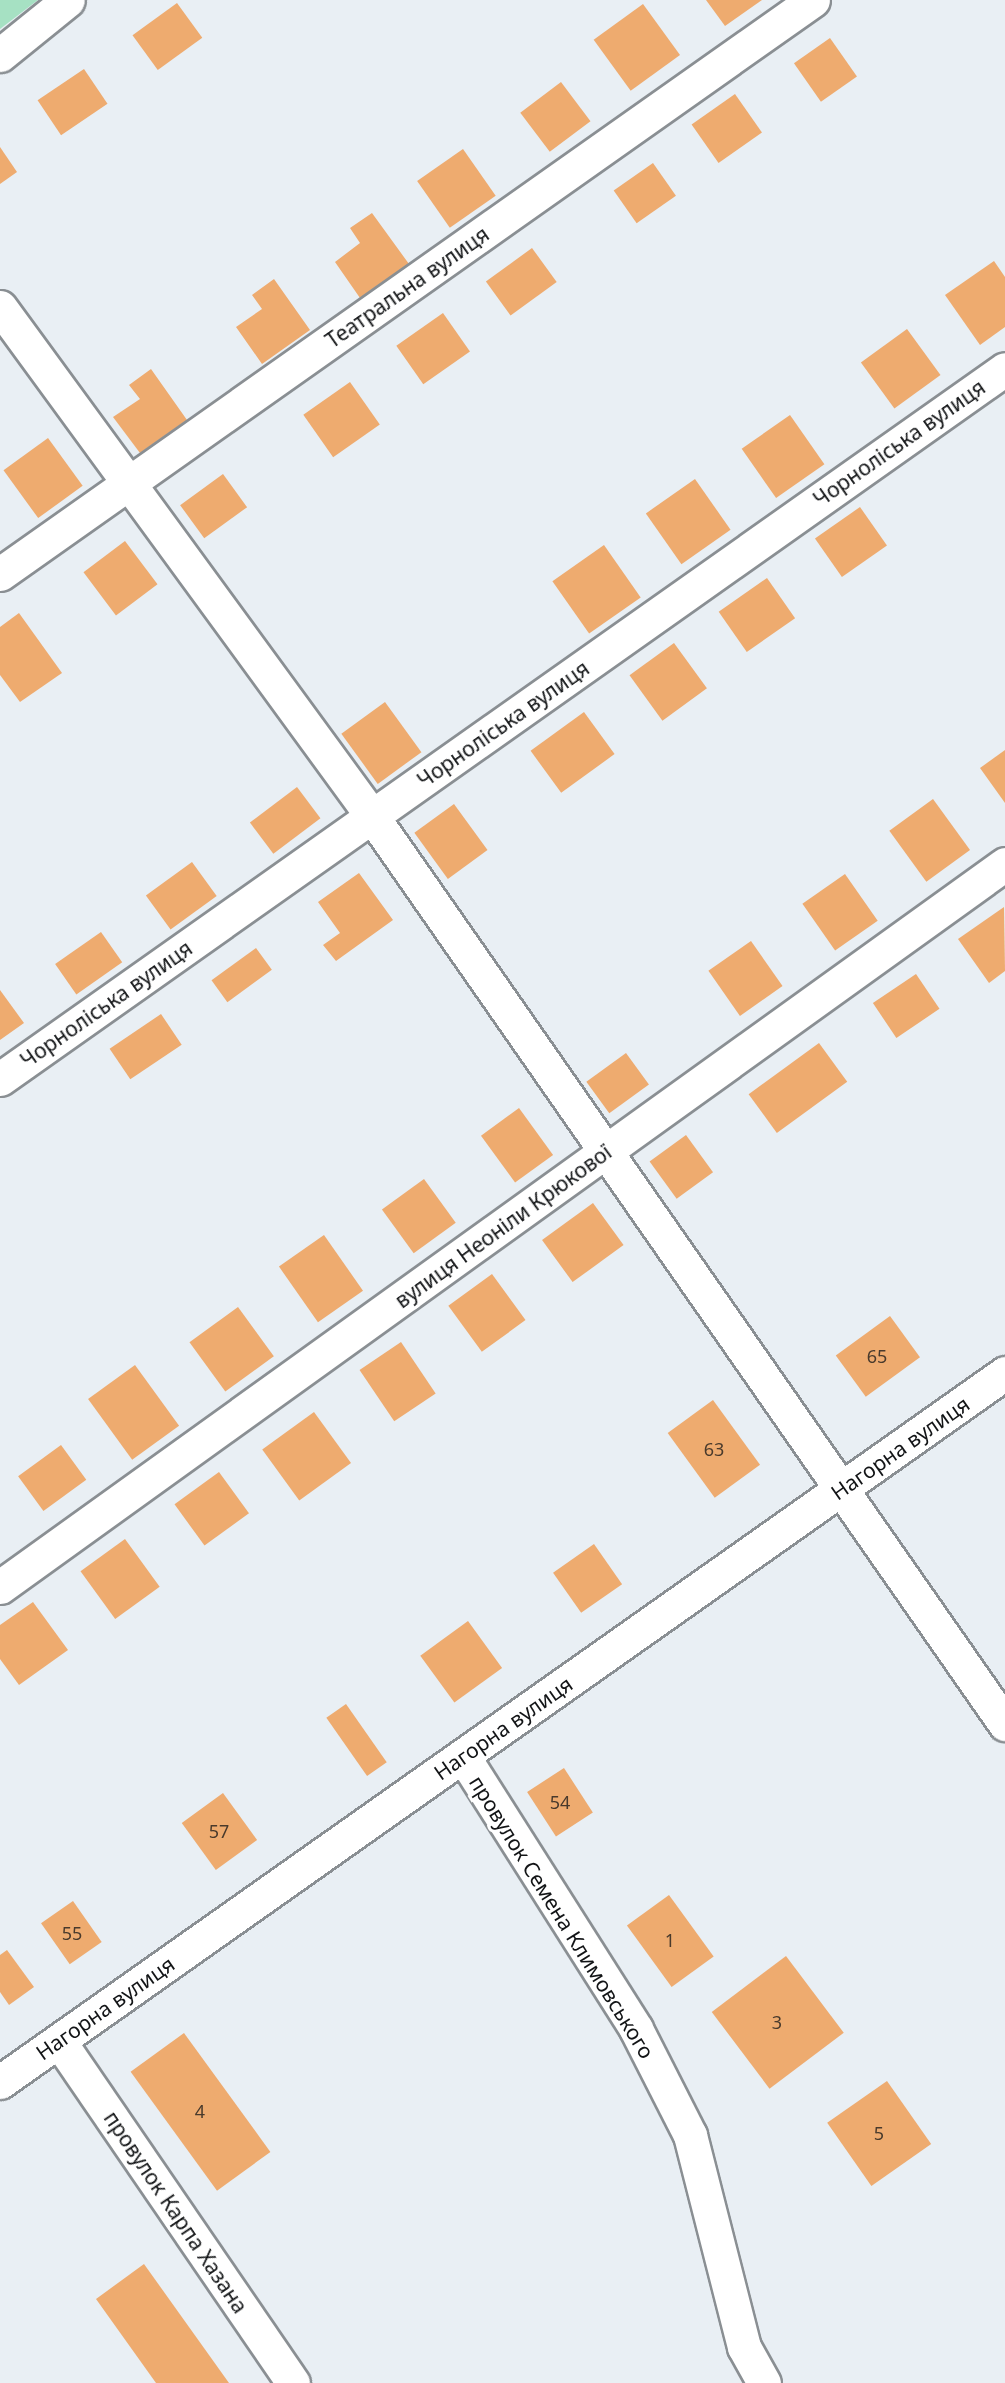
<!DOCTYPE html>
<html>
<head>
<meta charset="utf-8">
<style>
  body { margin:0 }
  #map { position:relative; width:1005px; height:2383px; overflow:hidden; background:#e9eff4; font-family:"Noto Sans",sans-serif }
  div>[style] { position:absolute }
  .green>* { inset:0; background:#a6e1c3 }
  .building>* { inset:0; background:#eeab6f; transform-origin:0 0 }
  .roads { filter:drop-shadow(2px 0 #8a8f93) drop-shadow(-2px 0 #8a8f93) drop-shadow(0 2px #8a8f93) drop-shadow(0 -2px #8a8f93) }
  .minor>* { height:33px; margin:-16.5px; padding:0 16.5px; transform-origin:16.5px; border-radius:16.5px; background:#fff }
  span { translate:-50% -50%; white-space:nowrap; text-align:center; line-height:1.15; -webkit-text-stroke:6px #fff; paint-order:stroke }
  .number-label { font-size:18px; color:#493a2c }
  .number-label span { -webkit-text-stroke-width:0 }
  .street-label { font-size:21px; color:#121416 }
</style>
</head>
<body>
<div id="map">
  <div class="green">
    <div style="clip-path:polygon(0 0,38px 0,0 29px)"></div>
  </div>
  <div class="building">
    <div style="clip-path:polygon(706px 0,762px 0,725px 26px)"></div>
    <div style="left:177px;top:3px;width:43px;height:55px;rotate:54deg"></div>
    <div style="left:643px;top:4px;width:63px;height:61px;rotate:54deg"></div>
    <div style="left:830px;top:38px;width:47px;height:44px;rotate:55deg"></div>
    <div style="left:84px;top:69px;width:42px;height:56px;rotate:56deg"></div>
    <div style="left:561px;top:82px;width:49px;height:51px;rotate:53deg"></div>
    <div style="left:735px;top:94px;width:47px;height:53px;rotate:55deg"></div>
    <div style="clip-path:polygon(0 147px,17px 172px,0 184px)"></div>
    <div style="left:463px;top:149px;width:57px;height:56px;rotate:55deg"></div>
    <div style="left:653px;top:163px;width:40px;height:48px;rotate:55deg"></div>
    <div style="clip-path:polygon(372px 213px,409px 264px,360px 298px,335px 262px,360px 243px,350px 228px)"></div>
    <div style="left:532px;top:248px;width:42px;height:57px;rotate:54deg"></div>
    <div style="clip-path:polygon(994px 261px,1005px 277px,1005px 327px,980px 345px,945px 295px)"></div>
    <div style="clip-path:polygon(274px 279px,310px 330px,262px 364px,236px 327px,262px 309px,252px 295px)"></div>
    <div style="left:443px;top:313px;width:47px;height:57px;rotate:55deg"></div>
    <div style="left:907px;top:329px;width:57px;height:57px;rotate:54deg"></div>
    <div style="clip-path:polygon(151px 369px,187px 420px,140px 453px,113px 417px,140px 399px,129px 385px)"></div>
    <div style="left:350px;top:382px;width:52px;height:57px;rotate:55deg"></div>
    <div style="left:790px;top:415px;width:60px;height:59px;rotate:55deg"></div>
    <div style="left:48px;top:438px;width:59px;height:55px;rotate:54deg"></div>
    <div style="left:223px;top:474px;width:41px;height:53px;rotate:54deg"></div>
    <div style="left:695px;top:479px;width:62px;height:60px;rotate:55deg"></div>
    <div style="left:860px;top:507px;width:47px;height:55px;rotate:55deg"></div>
    <div style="left:125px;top:541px;width:54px;height:52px;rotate:53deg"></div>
    <div style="left:604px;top:545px;width:64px;height:63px;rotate:55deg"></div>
    <div style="left:767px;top:578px;width:49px;height:59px;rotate:55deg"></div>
    <div style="clip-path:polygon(19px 613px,62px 673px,20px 702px,0 675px,0 627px)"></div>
    <div style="left:674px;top:643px;width:56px;height:55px;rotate:54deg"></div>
    <div style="left:385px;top:702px;width:62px;height:54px;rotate:54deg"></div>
    <div style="left:584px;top:712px;width:52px;height:66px;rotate:54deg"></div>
    <div style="clip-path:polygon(1005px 750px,1005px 803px,980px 768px)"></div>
    <div style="left:297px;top:787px;width:39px;height:59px;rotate:53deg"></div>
    <div style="left:933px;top:799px;width:63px;height:54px;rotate:54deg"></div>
    <div style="left:454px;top:804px;width:57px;height:49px;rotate:54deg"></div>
    <div style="left:192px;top:862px;width:42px;height:57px;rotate:54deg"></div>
    <div style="clip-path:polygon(359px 873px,393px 920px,336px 961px,323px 945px,340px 933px,318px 902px)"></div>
    <div style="left:845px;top:874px;width:57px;height:52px;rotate:55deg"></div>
    <div style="clip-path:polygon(1004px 907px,1005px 971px,989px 983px,958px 939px)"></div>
    <div style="left:101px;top:932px;width:37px;height:56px;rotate:55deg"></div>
    <div style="left:751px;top:941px;width:55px;height:52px;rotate:55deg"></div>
    <div style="left:256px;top:948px;width:27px;height:55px;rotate:54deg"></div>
    <div style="left:916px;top:974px;width:42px;height:52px;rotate:56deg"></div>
    <div style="clip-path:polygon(0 990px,24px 1023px,0 1040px)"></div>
    <div style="left:161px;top:1014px;width:37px;height:62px;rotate:56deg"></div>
    <div style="left:819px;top:1043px;width:48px;height:87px;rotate:54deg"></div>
    <div style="left:626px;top:1053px;width:39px;height:49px;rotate:54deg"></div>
    <div style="left:519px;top:1108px;width:58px;height:47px;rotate:54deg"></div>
    <div style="left:686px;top:1135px;width:46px;height:45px;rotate:54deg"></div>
    <div style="left:424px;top:1179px;width:54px;height:52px;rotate:54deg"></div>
    <div style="left:593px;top:1203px;width:52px;height:63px;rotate:54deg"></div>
    <div style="left:324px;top:1235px;width:68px;height:55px;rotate:55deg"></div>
    <div style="left:492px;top:1274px;width:57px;height:54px;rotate:54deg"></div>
    <div style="left:238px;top:1307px;width:61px;height:60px;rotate:54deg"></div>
    <div style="left:890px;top:1316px;width:51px;height:67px;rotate:54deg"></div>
    <div style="left:401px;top:1342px;width:62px;height:50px;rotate:56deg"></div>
    <div style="left:135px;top:1365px;width:75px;height:58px;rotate:54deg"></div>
    <div style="left:713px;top:1400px;width:80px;height:56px;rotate:54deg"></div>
    <div style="left:314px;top:1412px;width:63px;height:64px;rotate:54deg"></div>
    <div style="left:61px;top:1445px;width:43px;height:53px;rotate:54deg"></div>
    <div style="left:219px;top:1472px;width:51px;height:55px;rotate:54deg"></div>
    <div style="left:125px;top:1539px;width:59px;height:55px;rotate:54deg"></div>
    <div style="left:594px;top:1544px;width:49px;height:50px;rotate:55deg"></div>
    <div style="clip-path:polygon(33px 1602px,68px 1650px,19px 1685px,0 1659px,0 1625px)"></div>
    <div style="left:468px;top:1621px;width:58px;height:59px;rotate:54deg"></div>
    <div style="left:346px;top:1704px;width:71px;height:24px;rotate:55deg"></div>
    <div style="left:564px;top:1768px;width:53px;height:44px;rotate:57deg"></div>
    <div style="left:223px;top:1793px;width:58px;height:51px;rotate:54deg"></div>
    <div style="left:669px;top:1895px;width:76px;height:52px;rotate:54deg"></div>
    <div style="left:73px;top:1901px;width:50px;height:39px;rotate:55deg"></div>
    <div style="clip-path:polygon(7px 1950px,34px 1987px,9px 2005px,0 1992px,0 1955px)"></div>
    <div style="left:786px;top:1956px;width:96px;height:93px;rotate:53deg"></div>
    <div style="left:184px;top:2033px;width:147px;height:66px;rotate:54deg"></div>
    <div style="left:887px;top:2081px;width:77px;height:73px;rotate:55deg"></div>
    <div style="clip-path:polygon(144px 2264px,229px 2383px,156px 2383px,96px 2299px)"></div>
  </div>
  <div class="roads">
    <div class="minor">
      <div style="left:0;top:55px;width:87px;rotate:-39deg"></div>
      <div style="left:0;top:307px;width:630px;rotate:53.84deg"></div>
      <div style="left:372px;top:816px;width:1107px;rotate:55.12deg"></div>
      <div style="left:0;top:574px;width:995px;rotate:-35.22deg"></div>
      <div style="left:0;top:1079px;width:1230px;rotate:-35.24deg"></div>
      <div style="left:0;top:1587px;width:1238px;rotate:-35.73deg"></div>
      <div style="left:463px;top:1756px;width:323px;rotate:57.6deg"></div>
      <div style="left:636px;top:2029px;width:119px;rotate:63deg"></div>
      <div style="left:690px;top:2135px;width:219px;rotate:75.7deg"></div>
      <div style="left:744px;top:2347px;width:41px;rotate:60.9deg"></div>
      <div style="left:59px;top:2041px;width:414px;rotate:55.6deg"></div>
      <div style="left:0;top:2082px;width:1230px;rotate:-35.2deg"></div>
    </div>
  </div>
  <div class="number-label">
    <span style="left:877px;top:1356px">65</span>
    <span style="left:714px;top:1449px">63</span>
    <span style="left:560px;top:1802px">54</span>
    <span style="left:219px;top:1831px">57</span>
    <span style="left:72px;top:1933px">55</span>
    <span style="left:670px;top:1940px">1</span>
    <span style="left:777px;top:2022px">3</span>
    <span style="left:200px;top:2111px">4</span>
    <span style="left:879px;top:2133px">5</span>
  </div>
  <div class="street-label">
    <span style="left:407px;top:287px;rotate:-35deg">Театральна вулиця</span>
    <span style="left:899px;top:443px;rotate:-35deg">Чорноліська вулиця</span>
    <span style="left:503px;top:724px;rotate:-35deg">Чорноліська вулиця</span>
    <span style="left:106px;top:1004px;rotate:-35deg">Чорноліська вулиця</span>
    <span style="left:503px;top:1226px;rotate:-36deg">вулиця Неоніли Крюкової</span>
    <span style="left:900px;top:1448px;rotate:-35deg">Нагорна вулиця</span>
    <span style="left:503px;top:1728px;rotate:-35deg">Нагорна вулиця</span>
    <span style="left:562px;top:1917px;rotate:58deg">провулок Семена Климовського</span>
    <span style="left:105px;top:2008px;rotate:-35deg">Нагорна вулиця</span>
    <span style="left:176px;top:2212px;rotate:56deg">провулок Карпа Хазана</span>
  </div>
</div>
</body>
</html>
